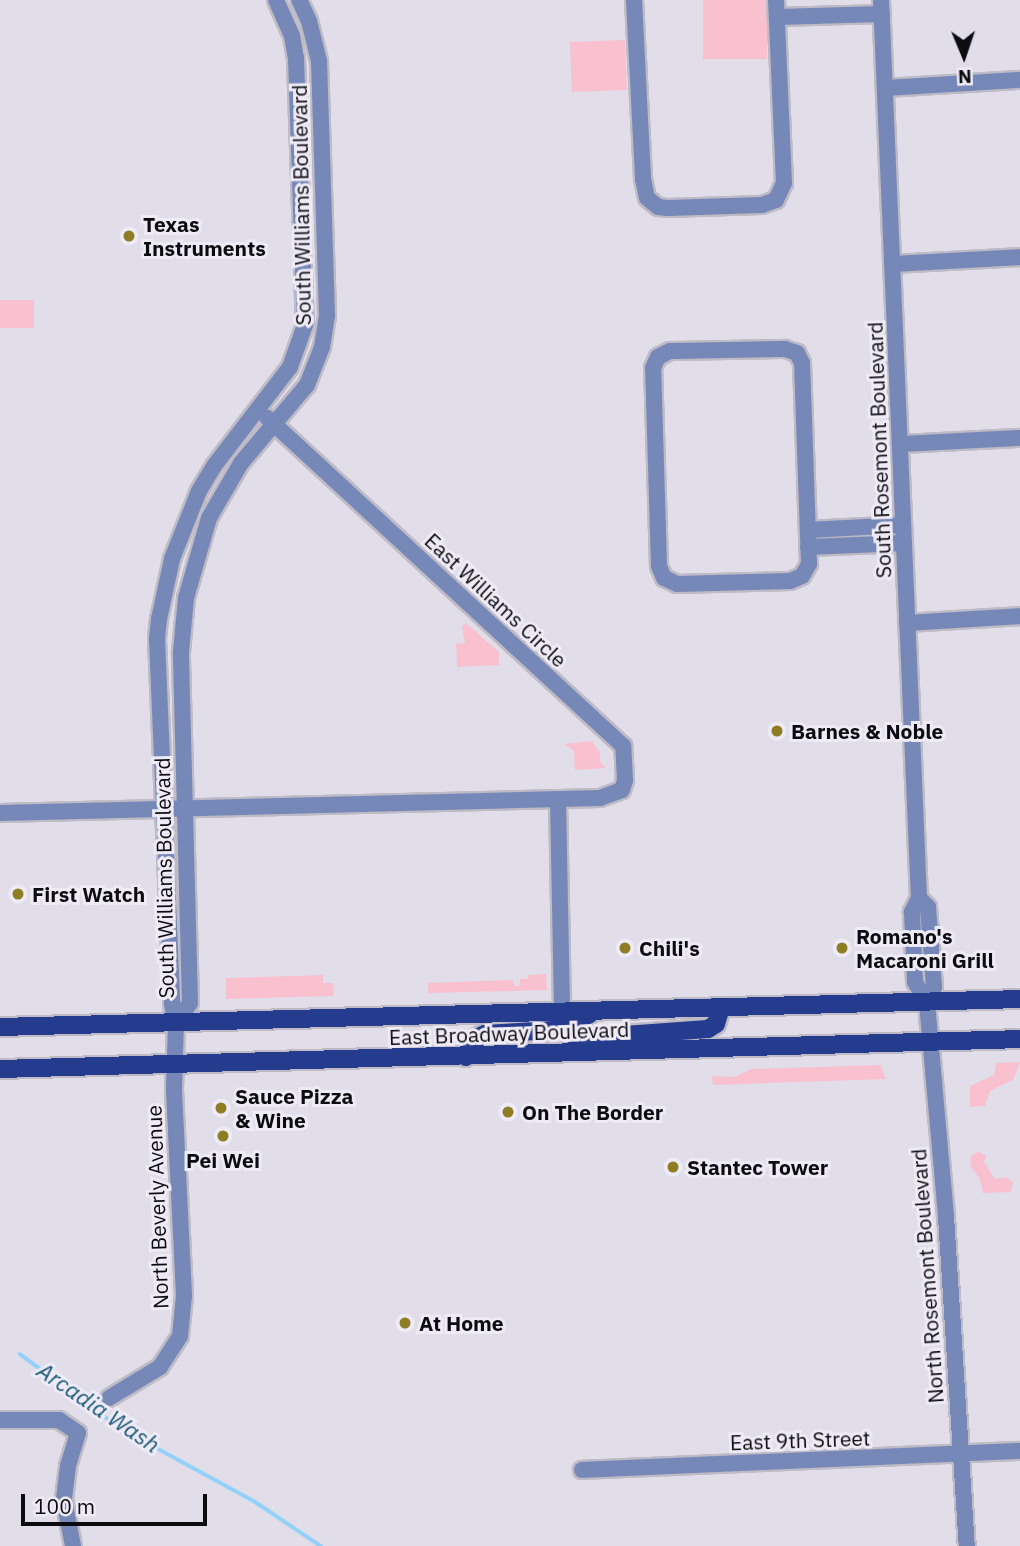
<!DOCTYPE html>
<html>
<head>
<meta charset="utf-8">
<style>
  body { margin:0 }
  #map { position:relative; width:1020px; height:1546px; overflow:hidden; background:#e1dde9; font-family:"IBM Plex Sans",sans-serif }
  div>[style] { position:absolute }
  .green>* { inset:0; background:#f9c1cf; transform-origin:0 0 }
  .stream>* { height:3.5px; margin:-1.75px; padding:0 1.75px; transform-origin:1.75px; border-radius:1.75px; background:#93d1f8 }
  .roads { filter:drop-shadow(2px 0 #bfbbc6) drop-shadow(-2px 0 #bfbbc6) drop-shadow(0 2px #bfbbc6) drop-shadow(0 -2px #bfbbc6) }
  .minor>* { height:16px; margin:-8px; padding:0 8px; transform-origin:8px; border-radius:8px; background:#7688b7 }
  .major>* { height:18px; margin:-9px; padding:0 9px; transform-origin:9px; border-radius:9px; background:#253b8e }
  .dots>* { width:19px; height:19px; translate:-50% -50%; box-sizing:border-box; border:4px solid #eeebf6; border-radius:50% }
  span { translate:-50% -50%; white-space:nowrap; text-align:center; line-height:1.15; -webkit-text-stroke:6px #eeebf6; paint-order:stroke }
  .street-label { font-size:21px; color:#0c0b0f }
  .poi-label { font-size:21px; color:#0c0b0f; font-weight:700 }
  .left { translate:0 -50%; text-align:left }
  .water-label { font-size:23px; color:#1c5979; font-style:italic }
  .north { position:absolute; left:929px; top:21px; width:70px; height:70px; -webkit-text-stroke:5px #eeebf6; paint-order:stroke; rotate:178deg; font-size:19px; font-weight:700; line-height:28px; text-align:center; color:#0c0b0f }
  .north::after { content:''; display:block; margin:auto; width:24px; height:32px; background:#0c0b0f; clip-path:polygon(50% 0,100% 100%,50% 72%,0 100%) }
  .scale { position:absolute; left:21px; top:1494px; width:186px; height:32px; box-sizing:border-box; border:4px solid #0c0b0f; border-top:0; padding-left:9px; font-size:21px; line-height:24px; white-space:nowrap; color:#0c0b0f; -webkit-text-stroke:5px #eeebf6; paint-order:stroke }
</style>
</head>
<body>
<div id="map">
  <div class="green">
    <div style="left:703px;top:0;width:64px;height:59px"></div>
    <div style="left:625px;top:40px;width:50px;height:55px;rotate:88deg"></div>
    <div style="left:34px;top:300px;width:28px;height:34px;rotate:90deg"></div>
    <div style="clip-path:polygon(466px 623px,499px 652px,499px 665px,457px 667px,456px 644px,465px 643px,462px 626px)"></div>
    <div style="clip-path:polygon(592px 741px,600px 753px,600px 762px,606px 768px,575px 770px,574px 751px,565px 744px)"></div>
    <div style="clip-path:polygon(546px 974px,547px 990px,428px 993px,428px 983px,513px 980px,514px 986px,520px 986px,520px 979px,528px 979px,528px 975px)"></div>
    <div style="clip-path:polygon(323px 975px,323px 983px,333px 983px,334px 996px,226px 999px,226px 978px)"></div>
    <div style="clip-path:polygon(1020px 1062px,1013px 1080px,990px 1091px,985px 1106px,970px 1107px,970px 1086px,994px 1075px,996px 1063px)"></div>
    <div style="clip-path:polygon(881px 1065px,886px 1079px,713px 1085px,712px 1076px,734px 1077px,751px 1069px)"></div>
    <div style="clip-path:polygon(978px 1151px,986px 1156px,984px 1162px,995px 1179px,1006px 1177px,1013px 1182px,1011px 1192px,983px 1193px,980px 1179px,971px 1167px,970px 1157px)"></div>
  </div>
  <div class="stream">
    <div style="left:20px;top:1354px;width:124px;rotate:36.5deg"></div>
    <div style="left:120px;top:1428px;width:153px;rotate:28.6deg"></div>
    <div style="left:254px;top:1501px;width:81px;rotate:33.9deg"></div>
  </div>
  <div class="roads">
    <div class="minor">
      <div style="left:276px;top:0;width:39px;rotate:66deg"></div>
      <div style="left:292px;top:36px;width:22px;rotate:80deg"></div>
      <div style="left:296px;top:58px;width:267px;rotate:88.1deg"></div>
      <div style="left:305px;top:325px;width:45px;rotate:109.7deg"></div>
      <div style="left:290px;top:367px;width:125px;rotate:127.5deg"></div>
      <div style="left:214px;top:466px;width:29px;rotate:121deg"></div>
      <div style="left:199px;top:491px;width:73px;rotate:111.7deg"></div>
      <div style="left:172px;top:559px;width:61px;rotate:102.2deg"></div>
      <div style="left:159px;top:619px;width:20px;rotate:96deg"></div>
      <div style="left:157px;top:639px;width:365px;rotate:87.6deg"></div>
      <div style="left:172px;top:1004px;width:19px;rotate:78deg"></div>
      <div style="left:176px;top:1023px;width:24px;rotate:-55deg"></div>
      <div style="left:190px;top:1003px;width:351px;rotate:-91.5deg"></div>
      <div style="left:181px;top:652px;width:54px;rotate:-84.7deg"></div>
      <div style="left:186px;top:598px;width:83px;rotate:-74deg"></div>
      <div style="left:209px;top:518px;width:64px;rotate:-59.8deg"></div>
      <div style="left:241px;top:463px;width:102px;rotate:-49.8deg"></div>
      <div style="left:307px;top:385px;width:41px;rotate:-68.5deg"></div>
      <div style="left:322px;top:347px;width:32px;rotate:-81deg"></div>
      <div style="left:327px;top:315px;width:254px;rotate:-91.8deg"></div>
      <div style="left:319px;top:61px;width:41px;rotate:-104deg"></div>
      <div style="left:309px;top:21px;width:23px;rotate:-115deg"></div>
      <div style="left:634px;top:0;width:179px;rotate:87.1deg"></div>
      <div style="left:643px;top:179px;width:19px;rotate:78deg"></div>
      <div style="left:647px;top:198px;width:14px;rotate:39deg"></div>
      <div style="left:658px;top:207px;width:10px;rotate:6deg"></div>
      <div style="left:668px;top:208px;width:94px;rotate:-1.8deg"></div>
      <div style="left:762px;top:205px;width:15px;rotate:-20deg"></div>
      <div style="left:881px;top:0;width:899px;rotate:87.58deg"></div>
      <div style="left:919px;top:898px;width:16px;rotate:117deg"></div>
      <div style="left:912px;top:912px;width:70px;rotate:87.5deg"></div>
      <div style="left:915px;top:982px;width:24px;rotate:60deg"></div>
      <div style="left:927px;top:1003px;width:17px;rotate:-66deg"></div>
      <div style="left:934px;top:987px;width:80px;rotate:-94.3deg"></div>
      <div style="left:928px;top:907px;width:13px;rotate:-135deg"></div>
      <div style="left:777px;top:17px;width:105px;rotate:-1.6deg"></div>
      <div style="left:885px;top:88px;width:135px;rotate:-3.4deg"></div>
      <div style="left:776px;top:200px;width:19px;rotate:-65deg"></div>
      <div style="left:784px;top:183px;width:183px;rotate:-92.5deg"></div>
      <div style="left:892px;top:264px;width:128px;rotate:-3.1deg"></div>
      <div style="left:785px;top:349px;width:13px;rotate:18deg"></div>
      <div style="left:797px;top:353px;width:11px;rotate:63deg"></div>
      <div style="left:802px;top:363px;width:201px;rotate:88deg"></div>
      <div style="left:809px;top:564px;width:14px;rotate:120deg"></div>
      <div style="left:802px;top:576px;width:13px;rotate:157deg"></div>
      <div style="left:790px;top:581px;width:113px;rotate:178.5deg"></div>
      <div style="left:677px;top:584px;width:14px;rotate:-155deg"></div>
      <div style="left:664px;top:578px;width:13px;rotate:-113deg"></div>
      <div style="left:659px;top:566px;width:198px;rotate:-91.7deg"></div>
      <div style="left:653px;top:368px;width:12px;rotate:-66deg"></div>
      <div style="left:658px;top:357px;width:13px;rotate:-27deg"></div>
      <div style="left:670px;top:351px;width:115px;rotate:-1deg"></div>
      <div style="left:900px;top:444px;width:120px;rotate:-2.9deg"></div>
      <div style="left:808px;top:530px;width:95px;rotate:-3deg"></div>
      <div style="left:808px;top:547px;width:96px;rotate:-2.4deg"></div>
      <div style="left:907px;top:623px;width:113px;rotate:-3.5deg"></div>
      <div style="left:558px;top:800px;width:212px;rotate:88.9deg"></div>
      <div style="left:0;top:813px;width:600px;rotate:-1.43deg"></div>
      <div style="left:600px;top:798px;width:23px;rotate:-20deg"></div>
      <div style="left:622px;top:790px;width:10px;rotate:-73deg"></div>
      <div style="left:625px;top:780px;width:34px;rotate:-93deg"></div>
      <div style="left:623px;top:746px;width:484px;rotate:-137.3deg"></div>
      <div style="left:927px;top:1003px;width:214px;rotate:84.9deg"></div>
      <div style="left:946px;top:1216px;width:331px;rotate:86.4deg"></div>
      <div style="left:109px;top:1398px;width:60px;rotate:-31.3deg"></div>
      <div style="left:160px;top:1367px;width:37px;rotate:-57deg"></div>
      <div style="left:180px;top:1336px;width:41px;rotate:-84.4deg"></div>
      <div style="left:184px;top:1295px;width:206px;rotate:-92.8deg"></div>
      <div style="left:174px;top:1089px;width:66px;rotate:-88.3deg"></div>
      <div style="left:0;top:1420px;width:59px"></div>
      <div style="left:59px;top:1420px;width:23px;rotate:34deg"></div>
      <div style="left:78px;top:1433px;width:34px;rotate:107deg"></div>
      <div style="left:68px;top:1466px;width:34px;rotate:97deg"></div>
      <div style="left:64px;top:1500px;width:47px;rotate:78.9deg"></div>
      <div style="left:582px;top:1470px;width:438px;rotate:-2.5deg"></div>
    </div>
    <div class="major">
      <div style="left:0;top:1027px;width:1020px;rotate:-1.57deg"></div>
      <div style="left:569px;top:1052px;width:31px;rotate:-29deg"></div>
      <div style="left:596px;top:1037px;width:112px;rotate:-4.1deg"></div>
      <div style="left:708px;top:1029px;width:9px;rotate:-32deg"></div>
      <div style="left:716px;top:1024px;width:17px;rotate:-73deg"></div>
      <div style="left:466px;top:1057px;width:23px;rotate:-59deg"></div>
      <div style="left:478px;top:1037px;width:8px;rotate:-23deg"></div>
      <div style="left:485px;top:1034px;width:68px;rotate:-3.4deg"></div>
      <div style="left:553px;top:1030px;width:39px;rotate:-23deg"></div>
      <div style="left:0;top:1069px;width:1020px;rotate:-1.68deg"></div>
    </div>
  </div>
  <div class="dots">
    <div style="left:129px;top:236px;background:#8f7d23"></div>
    <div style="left:777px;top:731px;background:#8f7d23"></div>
    <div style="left:18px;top:894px;background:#8f7d23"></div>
    <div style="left:625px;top:948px;background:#8f7d23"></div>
    <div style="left:842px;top:948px;background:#8f7d23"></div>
    <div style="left:221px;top:1108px;background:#8f7d23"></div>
    <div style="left:508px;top:1112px;background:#8f7d23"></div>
    <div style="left:223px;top:1136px;background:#8f7d23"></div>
    <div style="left:673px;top:1167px;background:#8f7d23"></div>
    <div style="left:405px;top:1323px;background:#8f7d23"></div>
  </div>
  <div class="street-label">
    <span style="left:301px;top:205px;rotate:-91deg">South Williams Boulevard</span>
    <span style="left:879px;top:450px;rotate:-92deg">South Rosemont Boulevard</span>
    <span style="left:496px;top:600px;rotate:43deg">East Williams Circle</span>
    <span style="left:164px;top:878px;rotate:-91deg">South Williams Boulevard</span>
    <span style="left:509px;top:1033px;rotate:-2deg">East Broadway Boulevard</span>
    <span style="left:157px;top:1207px;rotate:-92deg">North Beverly Avenue</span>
    <span style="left:927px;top:1276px;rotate:-94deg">North Rosemont Boulevard</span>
    <span style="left:800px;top:1440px;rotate:-2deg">East 9th Street</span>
  </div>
  <div class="poi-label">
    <span class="left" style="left:143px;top:236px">Texas<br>Instruments</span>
    <span class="left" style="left:791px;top:731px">Barnes &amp; Noble</span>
    <span class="left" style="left:32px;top:894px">First Watch</span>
    <span class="left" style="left:856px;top:948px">Romano's<br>Macaroni Grill</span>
    <span class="left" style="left:639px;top:948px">Chili's</span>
    <span class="left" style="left:235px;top:1108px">Sauce Pizza<br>&amp; Wine</span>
    <span class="left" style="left:522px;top:1112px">On The Border</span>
    <span style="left:223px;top:1160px">Pei Wei</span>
    <span class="left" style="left:687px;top:1167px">Stantec Tower</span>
    <span class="left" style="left:419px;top:1323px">At Home</span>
  </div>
  <div class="water-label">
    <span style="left:99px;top:1407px;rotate:34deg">Arcadia Wash</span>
  </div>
  <div class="north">N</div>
  <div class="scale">100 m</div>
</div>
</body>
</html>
